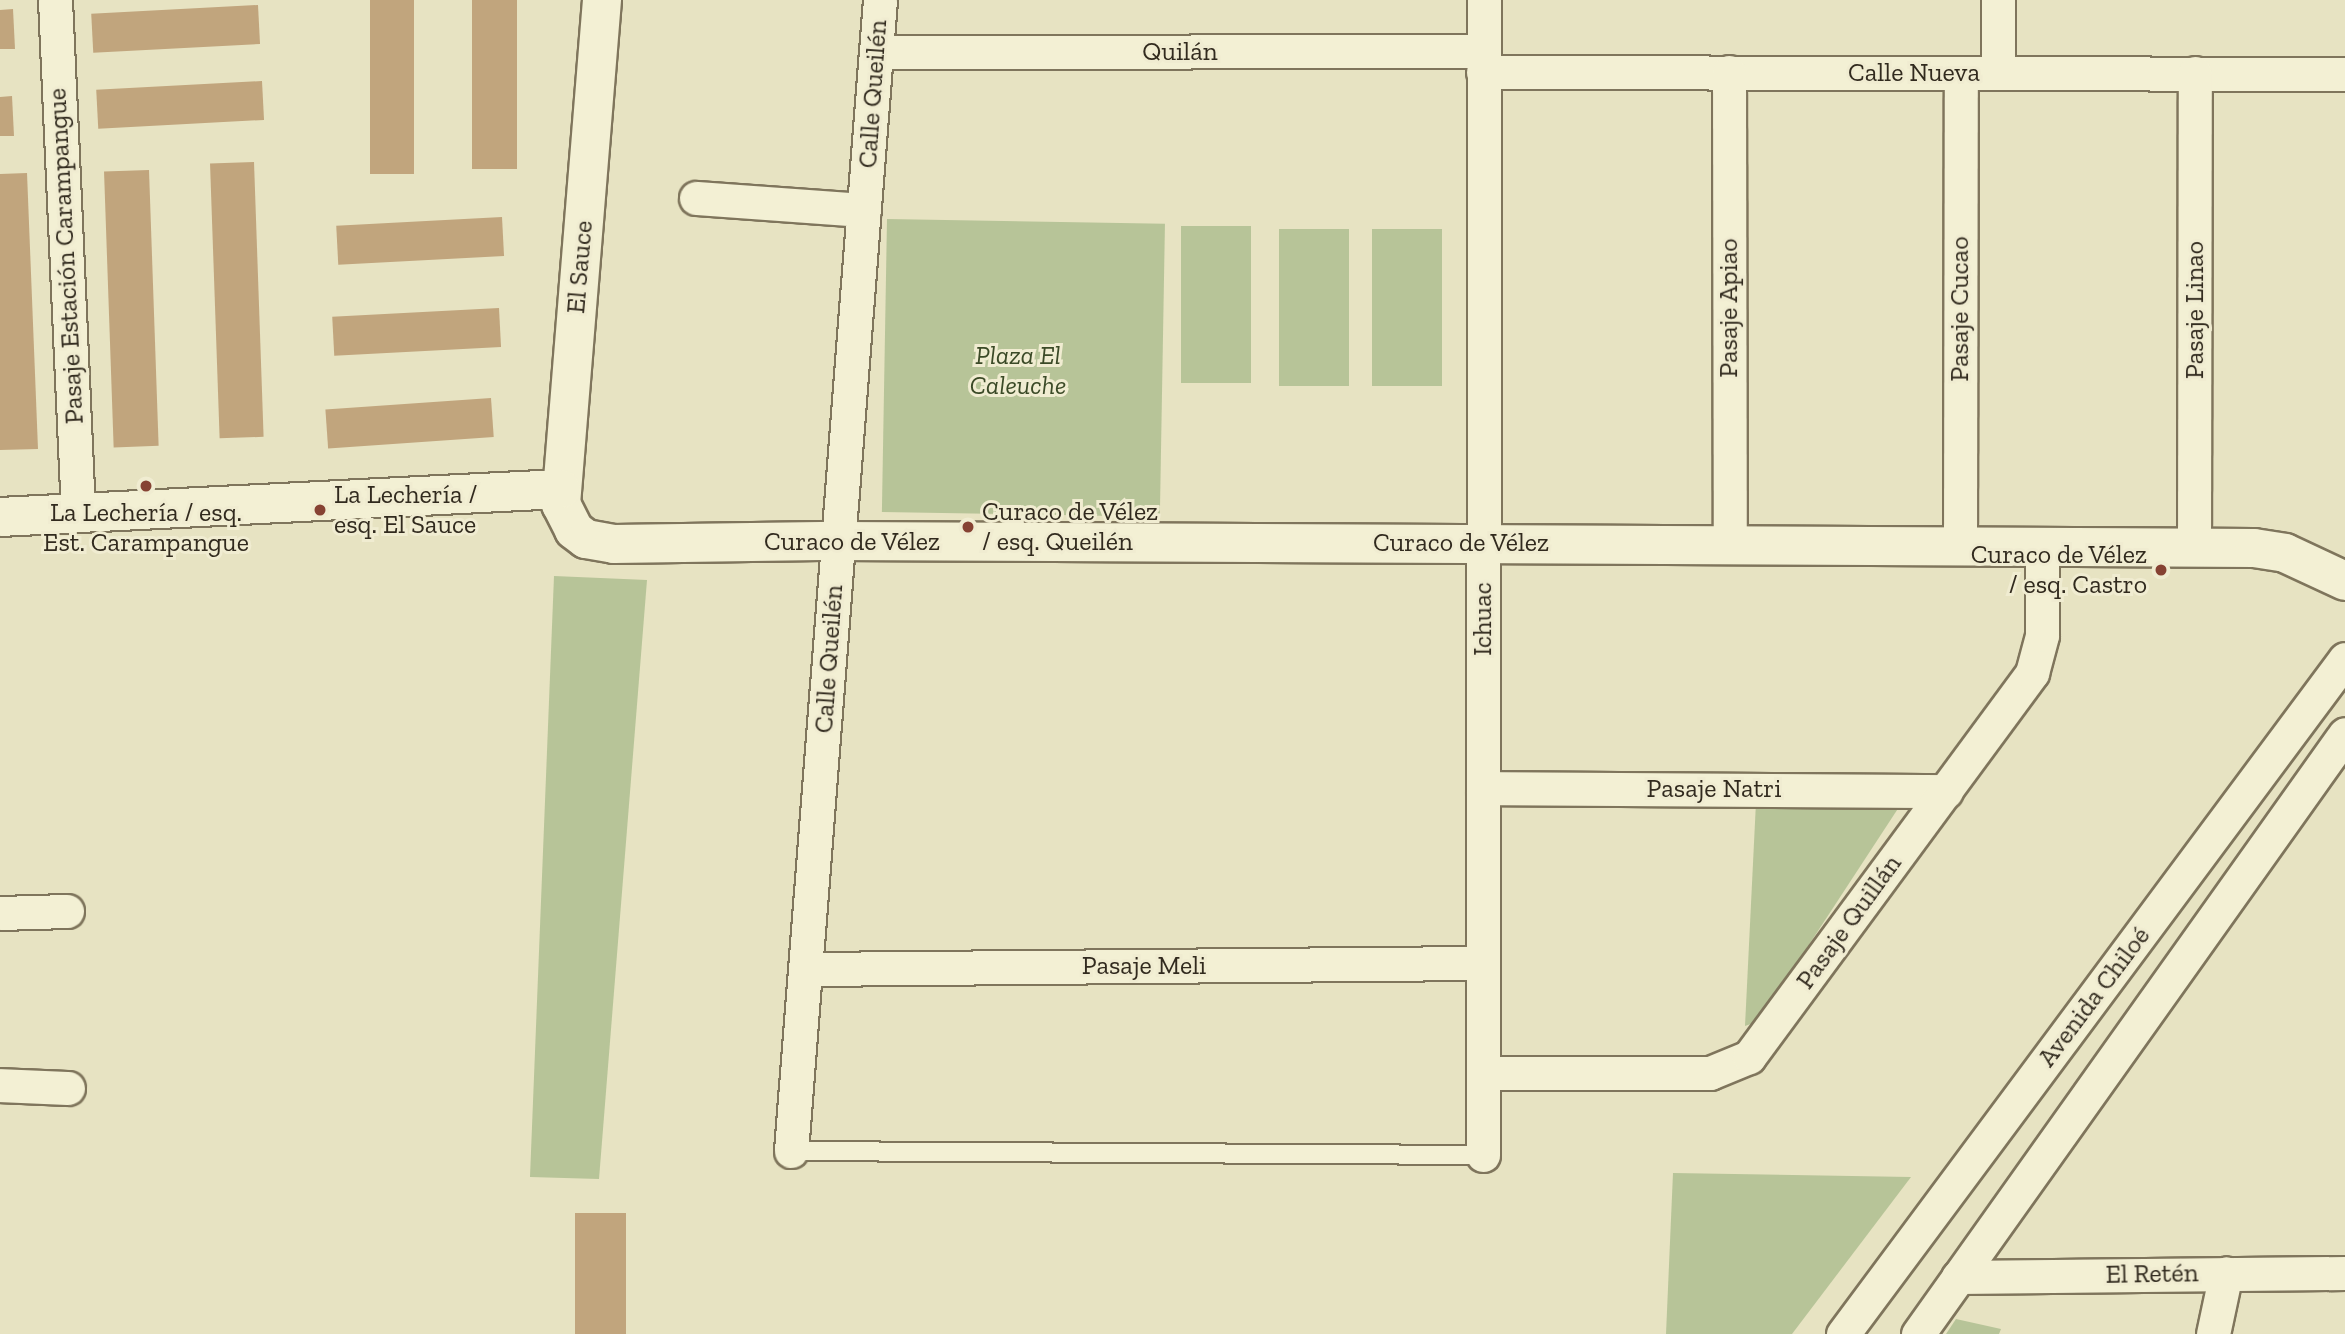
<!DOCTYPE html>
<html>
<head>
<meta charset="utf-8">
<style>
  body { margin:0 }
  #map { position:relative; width:2345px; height:1334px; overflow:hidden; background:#e7e3c2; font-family:"Zilla Slab",serif }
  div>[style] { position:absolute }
  .green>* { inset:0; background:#b7c498; transform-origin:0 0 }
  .building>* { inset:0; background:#c1a57d; transform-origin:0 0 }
  .roads { filter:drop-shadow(2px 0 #7f755c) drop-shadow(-2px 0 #7f755c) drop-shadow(0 2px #7f755c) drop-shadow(0 -2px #7f755c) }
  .lane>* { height:18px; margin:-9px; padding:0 9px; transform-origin:9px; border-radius:9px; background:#f3f0d4 }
  .street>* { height:33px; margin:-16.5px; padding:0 16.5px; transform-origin:16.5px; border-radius:16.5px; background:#f3f0d4 }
  .secondary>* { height:38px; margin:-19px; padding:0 19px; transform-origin:19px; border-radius:19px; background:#f3f0d4 }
  .dots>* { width:19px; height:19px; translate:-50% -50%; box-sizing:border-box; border:4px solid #f0ecd1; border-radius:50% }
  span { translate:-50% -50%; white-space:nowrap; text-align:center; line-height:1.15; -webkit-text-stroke:6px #f0ecd1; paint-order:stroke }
  .street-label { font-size:26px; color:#312a1e }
  .park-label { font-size:26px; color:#3b4a27; font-style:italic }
  .poi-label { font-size:26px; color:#312a1e }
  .left { translate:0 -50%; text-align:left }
  .right { translate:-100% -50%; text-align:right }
</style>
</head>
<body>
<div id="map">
  <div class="green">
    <div style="left:887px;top:219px;width:278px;height:293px;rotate:1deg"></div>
    <div style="left:1181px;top:226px;width:70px;height:157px"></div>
    <div style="left:1279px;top:229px;width:70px;height:157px"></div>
    <div style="left:1442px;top:229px;width:157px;height:70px;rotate:90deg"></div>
    <div style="clip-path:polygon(554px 576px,647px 580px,599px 1179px,530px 1177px)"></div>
    <div style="clip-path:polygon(1756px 802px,1901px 804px,1759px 1021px,1745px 1026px)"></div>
    <div style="clip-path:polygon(1673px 1173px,1911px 1177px,1792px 1334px,1666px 1334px)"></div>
    <div style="clip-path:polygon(1956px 1319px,2001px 1329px,1999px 1334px,1946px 1334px)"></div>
  </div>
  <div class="building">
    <div style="left:370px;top:0;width:44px;height:174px"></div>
    <div style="left:472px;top:0;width:45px;height:169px"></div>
    <div style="left:258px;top:5px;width:39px;height:167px;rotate:87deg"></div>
    <div style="clip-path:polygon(13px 9px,15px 49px,0 49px,0 10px)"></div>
    <div style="left:262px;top:81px;width:39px;height:166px;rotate:87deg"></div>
    <div style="clip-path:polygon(12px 96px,14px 136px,0 136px,0 97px)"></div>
    <div style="left:254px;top:162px;width:275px;height:44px;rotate:88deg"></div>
    <div style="left:149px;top:170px;width:276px;height:45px;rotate:88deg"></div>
    <div style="clip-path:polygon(27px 173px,38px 449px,0 450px,0 174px)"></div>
    <div style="left:502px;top:217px;width:39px;height:166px;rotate:87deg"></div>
    <div style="left:499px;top:308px;width:39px;height:167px;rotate:87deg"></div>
    <div style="left:491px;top:398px;width:39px;height:166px;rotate:86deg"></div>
    <div style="left:626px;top:1213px;width:121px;height:51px;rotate:90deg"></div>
  </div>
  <div class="roads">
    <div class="lane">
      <div style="left:791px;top:1151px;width:692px;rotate:0.33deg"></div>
    </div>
    <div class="street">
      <div style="left:55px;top:0;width:514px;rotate:87.43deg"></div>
      <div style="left:876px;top:52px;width:608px;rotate:-0.09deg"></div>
      <div style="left:1483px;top:72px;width:862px;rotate:0.13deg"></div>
      <div style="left:1729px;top:72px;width:472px;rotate:89.9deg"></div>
      <div style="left:1998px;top:73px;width:73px;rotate:-90deg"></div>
      <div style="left:696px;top:198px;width:168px;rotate:4.1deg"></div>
      <div style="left:1960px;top:546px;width:473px;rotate:-89.9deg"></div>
      <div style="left:2194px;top:547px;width:474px;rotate:-89.9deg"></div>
      <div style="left:1483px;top:788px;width:463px;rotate:0.4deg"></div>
      <div style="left:0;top:913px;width:67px;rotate:-1.7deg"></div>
      <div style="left:805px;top:969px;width:678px;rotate:-0.51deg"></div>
      <div style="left:1483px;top:1073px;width:227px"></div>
      <div style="left:1710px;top:1073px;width:42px;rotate:-22.3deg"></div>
      <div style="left:1749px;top:1057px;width:477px;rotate:-53.6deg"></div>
      <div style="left:2032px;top:673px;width:39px;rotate:-75deg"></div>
      <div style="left:2042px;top:635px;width:88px;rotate:-90deg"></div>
      <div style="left:0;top:1085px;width:68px;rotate:2.5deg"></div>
      <div style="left:791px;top:1151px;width:1154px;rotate:-85.58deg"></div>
      <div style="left:1483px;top:1155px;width:1155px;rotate:-89.95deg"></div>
      <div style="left:1958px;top:1277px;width:387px;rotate:-0.6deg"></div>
      <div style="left:1843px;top:1334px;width:841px;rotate:-53.36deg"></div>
      <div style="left:1918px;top:1334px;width:736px;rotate:-54.56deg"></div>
      <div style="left:2213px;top:1334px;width:62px;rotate:-78deg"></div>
    </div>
    <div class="secondary">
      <div style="left:602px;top:0;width:506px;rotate:94.65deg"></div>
      <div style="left:561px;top:504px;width:29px;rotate:63deg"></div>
      <div style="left:574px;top:530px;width:15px;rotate:37deg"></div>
      <div style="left:586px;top:539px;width:28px;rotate:10deg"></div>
      <div style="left:614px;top:544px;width:224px;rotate:-0.8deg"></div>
      <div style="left:838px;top:541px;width:1416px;rotate:0.28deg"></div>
      <div style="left:2254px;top:548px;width:31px;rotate:9deg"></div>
      <div style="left:2285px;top:553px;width:66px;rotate:25deg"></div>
      <div style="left:0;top:517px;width:562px;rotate:-2.86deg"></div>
    </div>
  </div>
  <div class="dots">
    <div style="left:146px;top:486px;background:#864233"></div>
    <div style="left:320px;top:510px;background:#864233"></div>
    <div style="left:968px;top:527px;background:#864233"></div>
    <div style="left:2161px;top:570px;background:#864233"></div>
  </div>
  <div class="street-label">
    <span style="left:1180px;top:52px">Quilán</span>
    <span style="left:1914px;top:73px">Calle Nueva</span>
    <span style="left:873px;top:94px;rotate:-86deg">Calle Queilén</span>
    <span style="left:66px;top:256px;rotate:-93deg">Pasaje Estación Carampangue</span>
    <span style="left:580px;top:267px;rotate:-85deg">El Sauce</span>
    <span style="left:1729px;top:308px;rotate:-90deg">Pasaje Apiao</span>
    <span style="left:1960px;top:309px;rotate:-90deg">Pasaje Cucao</span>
    <span style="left:2195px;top:310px;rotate:-90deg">Pasaje Linao</span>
    <span style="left:852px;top:542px">Curaco de Vélez</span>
    <span style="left:1461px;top:543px">Curaco de Vélez</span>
    <span style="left:1483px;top:619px;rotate:-90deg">Ichuac</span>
    <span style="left:829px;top:659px;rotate:-86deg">Calle Queilén</span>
    <span style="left:1714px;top:789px">Pasaje Natri</span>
    <span style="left:1849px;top:922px;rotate:-54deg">Pasaje Quillán</span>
    <span style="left:1144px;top:966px">Pasaje Meli</span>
    <span style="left:2094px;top:997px;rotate:-53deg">Avenida Chiloé</span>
    <span style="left:2152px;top:1274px;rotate:-1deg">El Retén</span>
  </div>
  <div class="park-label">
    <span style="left:1018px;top:371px">Plaza El<br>Caleuche</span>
  </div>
  <div class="poi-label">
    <span class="left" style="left:334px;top:510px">La Lechería /<br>esq. El Sauce</span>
    <span class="left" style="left:982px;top:527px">Curaco de Vélez<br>/ esq. Queilén</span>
    <span style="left:146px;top:528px">La Lechería / esq.<br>Est. Carampangue</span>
    <span class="right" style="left:2147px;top:570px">Curaco de Vélez<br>/ esq. Castro</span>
  </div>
</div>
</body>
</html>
